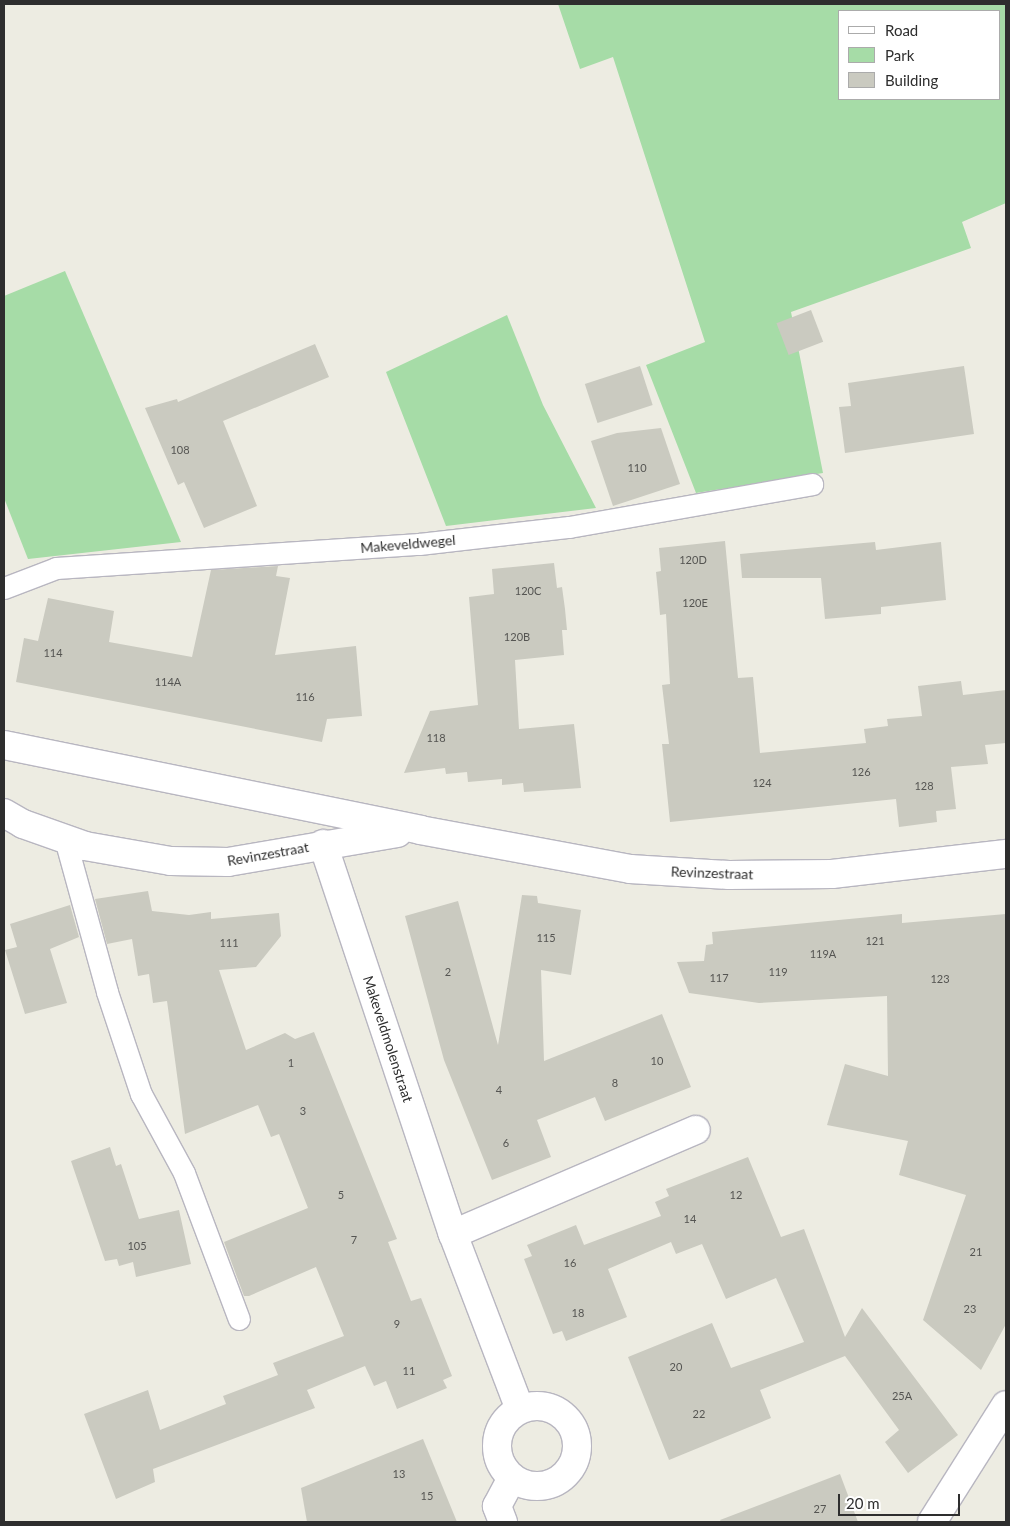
<!DOCTYPE html>
<html>
<head>
<meta charset="utf-8">
<style>
  body { margin:0 }
  #map { position:relative; width:1010px; height:1526px; overflow:hidden; background:#edece2; font-family:Lato,sans-serif }
  div>[style] { position:absolute }
  .green>* { inset:0; background:#a6dca7 }
  .building>* { inset:0; background:#cacac0; transform-origin:0 0 }
  .roads { filter:drop-shadow(1px 0 #b8b6c0) drop-shadow(-1px 0 #b8b6c0) drop-shadow(0 1px #b8b6c0) drop-shadow(0 -1px #b8b6c0) }
  .service>* { height:21px; margin:-10.5px; padding:0 10.5px; transform-origin:10.5px; border-radius:10.5px; background:#fff }
  .minor>* { height:28px; margin:-14px; padding:0 14px; transform-origin:14px; border-radius:14px; background:#fff }
  .minor>.ring { margin:-14px; padding:0; box-sizing:content-box; background:none; border:28px solid #fff; border-radius:50% }
  span { translate:-50% -50%; white-space:nowrap; text-align:center; line-height:1.15; -webkit-text-stroke:5px #fff; paint-order:stroke }
  .number-label { font-size:11px; color:#555552 }
  .number-label span { -webkit-text-stroke-width:0 }
  .street-label { font-size:14px; color:#2e2e2e }
  .frame { position:absolute; inset:0; border:5px solid #2e2e2e; pointer-events:none }
  .legend { position:absolute; left:838px; top:10px; width:162px; height:90px; box-sizing:border-box; background:#fff; border:1px solid #ababab; margin:0; padding:6px 9px; list-style:none; font-size:15px; color:#2e2e2e }
  .legend li { display:flex; align-items:center; gap:10px; height:25px }
  .legend b { width:25px; border:1px solid #ababab }
  .scale { position:absolute; left:838px; top:1494px; width:122px; height:22px; box-sizing:border-box; border:2px solid #2e2e2e; border-top:0; padding-left:6px; font-size:15px; line-height:18px; white-space:nowrap; color:#2e2e2e; -webkit-text-stroke:4px #fff; paint-order:stroke }
</style>
</head>
<body>
<div id="map">
  <div class="green">
    <div style="clip-path:polygon(evenodd,558px 4px,1006px 4px,1006px 203px,962px 222px,971px 248px,791px 312px,823px 473px,696px 493px,646px 365px,705px 342px,613px 57px,580px 69px,558px 4px,839px 11px,999px 11px,999px 99px,839px 99px,839px 11px)"></div>
    <div style="clip-path:polygon(65px 271px,181px 542px,28px 559px,4px 498px,4px 296px)"></div>
    <div style="clip-path:polygon(507px 315px,543px 405px,596px 508px,446px 526px,386px 372px)"></div>
  </div>
  <div class="building">
    <div style="left:811px;top:310px;width:34px;height:37px;rotate:69deg"></div>
    <div style="clip-path:polygon(315px 344px,329px 377px,223px 421px,257px 506px,204px 528px,184px 482px,178px 485px,145px 408px,177px 399px,178px 402px)"></div>
    <div style="left:640px;top:366px;width:41px;height:58px;rotate:72deg"></div>
    <div style="clip-path:polygon(964px 366px,974px 434px,845px 453px,839px 407px,851px 406px,848px 383px)"></div>
    <div style="clip-path:polygon(661px 428px,680px 484px,613px 506px,591px 441px,617px 433px)"></div>
    <div style="clip-path:polygon(725px 541px,738px 678px,753px 677px,760px 753px,866px 743px,864px 729px,888px 726px,887px 719px,922px 716px,918px 686px,961px 681px,963px 695px,1006px 690px,1006px 743px,985px 745px,988px 764px,951px 767px,956px 809px,936px 811px,937px 822px,899px 827px,896px 799px,670px 822px,662px 744px,669px 744px,662px 685px,670px 684px,666px 614px,660px 615px,658px 592px,656px 572px,661px 571px,659px 548px)"></div>
    <div style="clip-path:polygon(875px 542px,876px 550px,941px 542px,946px 600px,881px 607px,881px 614px,825px 619px,821px 578px,742px 578px,740px 554px)"></div>
    <div style="clip-path:polygon(554px 563px,557px 588px,562px 587px,565px 609px,567px 630px,562px 630px,564px 655px,515px 660px,519px 729px,574px 724px,581px 788px,524px 792px,523px 783px,502px 785px,502px 779px,468px 782px,467px 772px,446px 774px,445px 768px,404px 773px,430px 711px,478px 705px,469px 597px,494px 594px,492px 569px)"></div>
    <div style="clip-path:polygon(278px 566px,276px 576px,290px 578px,275px 655px,356px 646px,362px 716px,327px 719px,322px 742px,16px 682px,24px 638px,38px 641px,48px 598px,114px 611px,109px 642px,192px 657px,211px 570px)"></div>
    <div style="clip-path:polygon(148px 891px,152px 911px,189px 915px,211px 912px,211px 919px,279px 913px,281px 936px,256px 967px,219px 970px,246px 1050px,285px 1033px,295px 1039px,314px 1032px,397px 1239px,388px 1242px,411px 1301px,421px 1298px,452px 1376px,443px 1380px,447px 1388px,397px 1409px,386px 1381px,374px 1386px,365px 1366px,307px 1390px,315px 1408px,153px 1469px,155px 1482px,116px 1499px,84px 1414px,148px 1390px,160px 1430px,226px 1404px,223px 1396px,278px 1375px,273px 1363px,344px 1336px,316px 1267px,249px 1296px,244px 1296px,224px 1242px,308px 1208px,279px 1134px,271px 1137px,258px 1105px,185px 1134px,167px 1001px,153px 1003px,149px 974px,138px 976px,132px 939px,107px 944px,95px 899px)"></div>
    <div style="clip-path:polygon(522px 895px,537px 896px,538px 903px,581px 910px,571px 975px,541px 970px,544px 1061px,662px 1014px,691px 1087px,605px 1121px,595px 1097px,537px 1120px,551px 1157px,492px 1180px,444px 1060px,405px 916px,458px 901px,498px 1045px)"></div>
    <div style="clip-path:polygon(70px 905px,79px 937px,50px 949px,67px 1003px,25px 1014px,5px 950px,17px 947px,10px 924px)"></div>
    <div style="clip-path:polygon(902px 914px,902px 923px,1006px 914px,1006px 1324px,981px 1370px,923px 1320px,966px 1195px,899px 1175px,908px 1141px,827px 1125px,845px 1064px,888px 1076px,887px 996px,759px 1003px,689px 993px,677px 962px,704px 961px,706px 945px,713px 944px,712px 932px)"></div>
    <div style="clip-path:polygon(110px 1147px,116px 1166px,121px 1164px,139px 1219px,179px 1210px,191px 1264px,136px 1277px,133px 1262px,119px 1266px,117px 1259px,105px 1261px,71px 1161px)"></div>
    <div style="clip-path:polygon(748px 1157px,781px 1237px,804px 1229px,845px 1337px,862px 1308px,958px 1435px,908px 1473px,885px 1442px,899px 1430px,845px 1356px,760px 1390px,771px 1418px,669px 1460px,628px 1357px,712px 1323px,731px 1368px,804px 1342px,776px 1278px,726px 1299px,702px 1244px,676px 1254px,671px 1242px,608px 1269px,627px 1317px,566px 1341px,562px 1331px,553px 1334px,524px 1259px,532px 1256px,527px 1245px,576px 1225px,584px 1245px,661px 1216px,655px 1202px,669px 1196px,666px 1189px)"></div>
    <div style="clip-path:polygon(423px 1439px,457px 1522px,307px 1522px,301px 1488px)"></div>
    <div style="clip-path:polygon(840px 1474px,858px 1522px,721px 1522px,720px 1520px)"></div>
  </div>
  <div class="roads">
    <div class="service">
      <div style="left:4px;top:588px;width:56px;rotate:-21deg"></div>
      <div style="left:56px;top:568px;width:364px;rotate:-3.8deg"></div>
      <div style="left:419px;top:544px;width:151px;rotate:-6.5deg"></div>
      <div style="left:569px;top:527px;width:247px;rotate:-10deg"></div>
      <div style="left:65px;top:839px;width:159px;rotate:74.6deg"></div>
      <div style="left:107px;top:992px;width:108px;rotate:71.6deg"></div>
      <div style="left:141px;top:1094px;width:90px;rotate:61.4deg"></div>
      <div style="left:184px;top:1173px;width:156px;rotate:69.4deg"></div>
    </div>
    <div class="minor">
      <div style="left:4px;top:745px;width:425px;rotate:11.5deg"></div>
      <div style="left:420px;top:830px;width:214px;rotate:10.5deg"></div>
      <div style="left:630px;top:869px;width:99px;rotate:3.5deg"></div>
      <div style="left:729px;top:875px;width:103px;rotate:-0.6deg"></div>
      <div style="left:832px;top:874px;width:175px;rotate:-6.6deg"></div>
      <div style="left:4px;top:813px;width:22px;rotate:30deg"></div>
      <div style="left:23px;top:824px;width:66px;rotate:19.5deg"></div>
      <div style="left:85px;top:846px;width:87px;rotate:9.9deg"></div>
      <div style="left:171px;top:861px;width:57px;rotate:1deg"></div>
      <div style="left:228px;top:862px;width:172px;rotate:-9.7deg"></div>
      <div style="left:323px;top:844px;width:411px;rotate:71.6deg"></div>
      <div style="left:453px;top:1234px;width:187px;rotate:69.1deg"></div>
      <div style="left:453px;top:1234px;width:264px;rotate:-23.2deg"></div>
      <div class="ring" style="left:497px;top:1406px;width:52px;height:52px"></div>
      <div style="left:503px;top:1522px;width:17px;rotate:-111deg"></div>
      <div style="left:497px;top:1506px;width:32px;rotate:-62deg"></div>
      <div style="left:932px;top:1522px;width:138px;rotate:-57.7deg"></div>
    </div>
  </div>
  <div class="number-label">
    <span style="left:180px;top:450px">108</span>
    <span style="left:637px;top:468px">110</span>
    <span style="left:693px;top:560px">120D</span>
    <span style="left:528px;top:591px">120C</span>
    <span style="left:695px;top:603px">120E</span>
    <span style="left:517px;top:637px">120B</span>
    <span style="left:53px;top:653px">114</span>
    <span style="left:168px;top:682px">114A</span>
    <span style="left:305px;top:697px">116</span>
    <span style="left:436px;top:738px">118</span>
    <span style="left:861px;top:772px">126</span>
    <span style="left:762px;top:783px">124</span>
    <span style="left:924px;top:786px">128</span>
    <span style="left:546px;top:938px">115</span>
    <span style="left:875px;top:941px">121</span>
    <span style="left:229px;top:943px">111</span>
    <span style="left:823px;top:954px">119A</span>
    <span style="left:448px;top:972px">2</span>
    <span style="left:778px;top:972px">119</span>
    <span style="left:719px;top:978px">117</span>
    <span style="left:940px;top:979px">123</span>
    <span style="left:657px;top:1061px">10</span>
    <span style="left:291px;top:1063px">1</span>
    <span style="left:615px;top:1083px">8</span>
    <span style="left:499px;top:1090px">4</span>
    <span style="left:303px;top:1111px">3</span>
    <span style="left:506px;top:1143px">6</span>
    <span style="left:341px;top:1195px">5</span>
    <span style="left:736px;top:1195px">12</span>
    <span style="left:690px;top:1219px">14</span>
    <span style="left:354px;top:1240px">7</span>
    <span style="left:137px;top:1246px">105</span>
    <span style="left:976px;top:1252px">21</span>
    <span style="left:570px;top:1263px">16</span>
    <span style="left:970px;top:1309px">23</span>
    <span style="left:578px;top:1313px">18</span>
    <span style="left:397px;top:1324px">9</span>
    <span style="left:676px;top:1367px">20</span>
    <span style="left:409px;top:1371px">11</span>
    <span style="left:902px;top:1396px">25A</span>
    <span style="left:699px;top:1414px">22</span>
    <span style="left:399px;top:1474px">13</span>
    <span style="left:427px;top:1496px">15</span>
    <span style="left:820px;top:1509px">27</span>
  </div>
  <div class="street-label">
    <span style="left:408px;top:544px;rotate:-5deg">Makeveldwegel</span>
    <span style="left:268px;top:854px;rotate:-10deg">Revinzestraat</span>
    <span style="left:712px;top:873px;rotate:2deg">Revinzestraat</span>
    <span style="left:388px;top:1039px;rotate:72deg">Makeveldmolenstraat</span>
  </div>
  <div class="frame"></div>
  <ul class="legend">
  <li><b style="height:6px;background:#fff"></b>Road</li>
  <li><b style="height:14px;background:#a6dca7"></b>Park</li>
  <li><b style="height:14px;background:#cacac0"></b>Building</li>
  </ul>
  <div class="scale">20 m</div>
</div>
</body>
</html>
